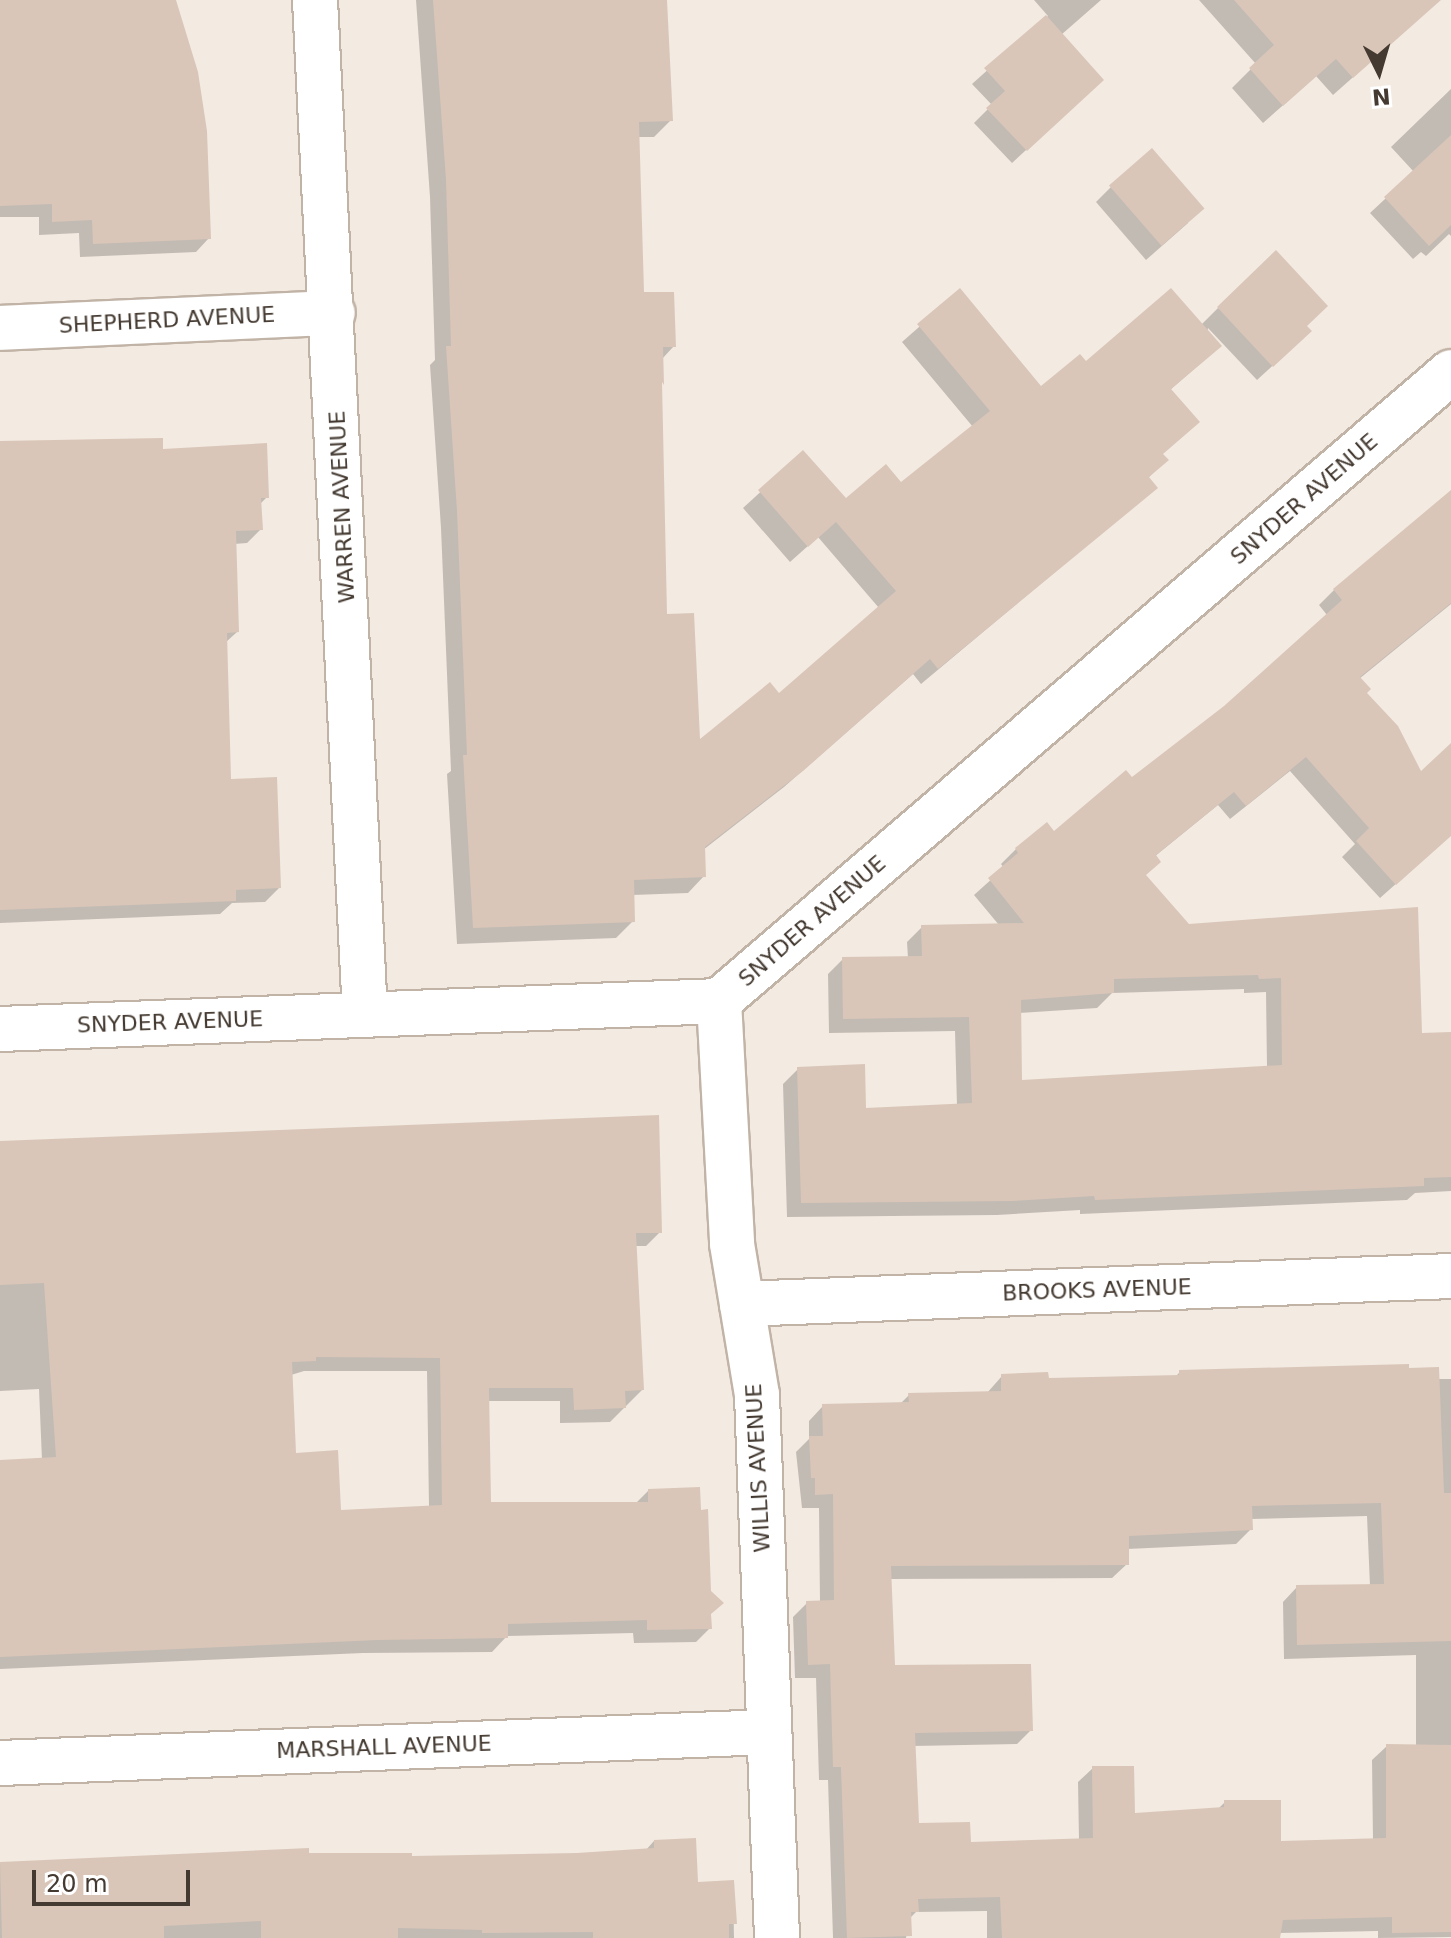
<!DOCTYPE html>
<html>
<head>
<meta charset="utf-8">
<style>
  body { margin:0 }
  #map { position:relative; width:1451px; height:1938px; overflow:hidden; background:#f3eae1; font-family:"DejaVu Sans",sans-serif }
  div>[style] { position:absolute }
  .shadow>* { inset:0; background:#0003 }
  .building>* { inset:0; background:#d9c6b8; transform-origin:0 0 }
  .roads { filter:drop-shadow(2px 0 #c1b3a6) drop-shadow(-2px 0 #c1b3a6) drop-shadow(0 2px #c1b3a6) drop-shadow(0 -2px #c1b3a6) }
  .street>* { height:44px; margin:-22px; padding:0 22px; transform-origin:22px; border-radius:22px; background:#fff }
  span { translate:-50% -50%; white-space:nowrap; text-align:center; line-height:1.15; -webkit-text-stroke:7px #fff; paint-order:stroke }
  .street-label { font-size:22px; color:#443a31 }
  .north { position:absolute; left:1339px; top:32px; width:80px; height:80px; -webkit-text-stroke:6px #fff; paint-order:stroke; rotate:175deg; font-size:22px; font-weight:700; line-height:32px; text-align:center; color:#443a31 }
  .north::after { content:''; display:block; margin:auto; width:28px; height:36px; background:#443a31; clip-path:polygon(50% 0,100% 100%,50% 72%,0 100%) }
  .scale { position:absolute; left:32px; top:1870px; width:158px; height:36px; box-sizing:border-box; border:4px solid #443a31; border-top:0; padding-left:10px; font-size:24px; line-height:28px; white-space:nowrap; color:#443a31; -webkit-text-stroke:6px #fff; paint-order:stroke }
</style>
</head>
<body>
<div id="map">
  <div class="shadow">
    <div style="clip-path:polygon(0 0,174px 0,209px 238px,196px 252px,80px 257px,79px 233px,39px 235px,39px 217px,0 217px)"></div>
    <div style="clip-path:polygon(416px 0,666px 0,671px 120px,654px 137px,637px 137px,642px 294px,674px 346px,662px 359px,660px 386px,666px 616px,698px 743px,778px 696px,879px 608px,818px 537px,790px 562px,743px 508px,803px 453px,845px 501px,901px 484px,973px 427px,902px 342px,960px 291px,1041px 389px,1086px 363px,1201px 325px,1218px 308px,1305px 326px,1294px 346px,1257px 380px,1208px 328px,1202px 362px,1170px 390px,1162px 455px,1166px 460px,1148px 478px,1155px 488px,921px 684px,913px 674px,784px 787px,703px 850px,704px 876px,688px 893px,632px 895px,633px 921px,616px 938px,457px 944px,447px 774px,451px 771px,441px 528px,430px 365px,435px 360px,430px 197px)"></div>
    <div style="clip-path:polygon(1034px 0,1101px 0,1061px 35px,1088px 93px,1012px 163px,974px 123px,992px 105px,972px 84px,1048px 16px)"></div>
    <div style="clip-path:polygon(1199px 0,1381px 0,1387px 47px,1333px 95px,1316px 76px,1263px 123px,1232px 88px,1256px 64px)"></div>
    <div style="clip-path:polygon(1451px 89px,1451px 236px,1449px 234px,1426px 256px,1421px 252px,1413px 259px,1370px 213px,1414px 172px,1391px 147px)"></div>
    <div style="clip-path:polygon(1111px 187px,1188px 223px,1146px 260px,1096px 202px)"></div>
    <div style="clip-path:polygon(0 444px,161px 451px,267px 497px,260px 504px,261px 529px,247px 543px,234px 544px,237px 632px,225px 643px,229px 781px,279px 888px,265px 902px,232px 903px,220px 914px,0 923px)"></div>
    <div style="clip-path:polygon(evenodd,1451px 500px,1451px 604px,1359px 679px,1364px 693px,1421px 774px,1451px 745px,1451px 835px,1380px 898px,1342px 857px,1355px 844px,1290px 771px,1230px 819px,1218px 805px,1154px 857px,1144px 876px,1188px 926px,1451px 1051px,1451px 1191px,1415px 1193px,1407px 1200px,1080px 1214px,1080px 1210px,997px 1215px,787px 1217px,783px 1084px,798px 1069px,864px 1110px,957px 1106px,955px 1031px,829px 1033px,828px 974px,843px 959px,908px 958px,907px 942px,922px 927px,999px 925px,974px 895px,1004px 868px,1001px 864px,1016px 849px,1054px 834px,1132px 780px,1225px 707px,1327px 615px,1319px 605px,1334px 590px,1451px 500px,1244px 989px,1244px 993px,1266px 992px,1267px 1068px,1020px 1082px,1019px 1013px,1097px 1008px,1112px 993px,1244px 989px)"></div>
    <div style="clip-path:polygon(evenodd,0 1143px,660px 1232px,646px 1246px,635px 1246px,642px 1390px,610px 1422px,560px 1423px,560px 1401px,487px 1401px,489px 1504px,635px 1504px,648px 1491px,709px 1616px,710px 1628px,696px 1642px,634px 1643px,633px 1633px,507px 1636px,492px 1652px,363px 1653px,0 1669px,0 1462px,42px 1460px,39px 1389px,0 1391px,0 1143px,304px 1371px,427px 1371px,429px 1507px,339px 1512px,294px 1455px,291px 1375px,304px 1371px)"></div>
    <div style="clip-path:polygon(evenodd,1408px 1370px,1438px 1379px,1451px 1379px,1451px 1937px,1378px 1938px,1378px 1931px,1279px 1933px,1279px 1938px,987px 1938px,987px 1911px,916px 1912px,909px 1919px,906px 1938px,833px 1938px,828px 1780px,819px 1780px,816px 1678px,795px 1678px,793px 1617px,807px 1603px,820px 1603px,819px 1508px,802px 1508px,796px 1452px,809px 1439px,809px 1421px,823px 1406px,900px 1404px,909px 1395px,987px 1393px,1002px 1376px,1047px 1380px,1175px 1377px,1180px 1372px,1408px 1370px,1367px 1516px,1370px 1586px,1297px 1587px,1283px 1602px,1284px 1659px,1416px 1655px,1416px 1746px,1387px 1746px,1372px 1760px,1373px 1841px,1279px 1843px,1225px 1802px,1217px 1810px,1133px 1815px,1093px 1768px,1078px 1782px,1079px 1840px,969px 1844px,917px 1825px,913px 1746px,1017px 1744px,1031px 1730px,893px 1667px,889px 1579px,1112px 1578px,1127px 1564px,1127px 1549px,1236px 1544px,1251px 1529px,1250px 1519px,1367px 1516px)"></div>
    <div style="clip-path:polygon(654px 1841px,697px 1884px,733px 1882px,734px 1938px,0 1938px,0 1864px,307px 1850px,307px 1855px,410px 1858px,577px 1855px,645px 1851px)"></div>
  </div>
  <div class="building">
    <div style="clip-path:polygon(0 0,176px 0,198px 72px,207px 131px,211px 239px,93px 244px,92px 220px,52px 222px,52px 204px,0 206px)"></div>
    <div style="clip-path:polygon(433px 0,667px 0,673px 121px,639px 122px,644px 292px,674px 292px,676px 347px,663px 347px,664px 385px,662px 382px,667px 614px,694px 613px,700px 739px,770px 682px,779px 693px,896px 591px,836px 522px,808px 547px,758px 490px,803px 450px,846px 498px,886px 464px,901px 482px,990px 411px,917px 324px,960px 288px,1041px 386px,1080px 354px,1086px 361px,1171px 288px,1222px 346px,1171px 389px,1200px 422px,1163px 454px,1169px 460px,1149px 477px,1158px 488px,938px 669px,930px 659px,803px 771px,705px 847px,706px 877px,634px 880px,635px 922px,473px 928px,463px 755px,467px 755px,457px 511px,446px 346px,451px 346px,446px 180px)"></div>
    <div style="clip-path:polygon(1234px 0,1441px 0,1353px 78px,1336px 59px,1283px 106px,1249px 68px,1274px 45px)"></div>
    <div style="clip-path:polygon(1046px 15px,1104px 80px,1027px 151px,986px 108px,1005px 91px,984px 68px)"></div>
    <div style="clip-path:polygon(1451px 135px,1451px 225px,1429px 246px,1384px 197px)"></div>
    <div style="left:1152px;top:148px;width:80px;height:57px;rotate:49deg"></div>
    <div style="clip-path:polygon(1276px 250px,1328px 306px,1307px 326px,1312px 331px,1273px 367px,1217px 307px)"></div>
    <div style="clip-path:polygon(163px 438px,163px 449px,267px 443px,269px 498px,261px 498px,263px 530px,236px 531px,239px 632px,227px 633px,231px 779px,277px 777px,281px 888px,236px 890px,236px 901px,0 910px,0 441px)"></div>
    <div style="clip-path:polygon(evenodd,1451px 490px,1451px 603px,1360px 677px,1371px 689px,1367px 693px,1398px 726px,1421px 771px,1451px 743px,1451px 836px,1396px 885px,1356px 841px,1369px 828px,1306px 757px,1246px 806px,1234px 792px,1156px 855px,1161px 862px,1146px 875px,1189px 924px,1418px 907px,1422px 1033px,1451px 1032px,1451px 1177px,1424px 1178px,1424px 1186px,1095px 1200px,1094px 1196px,1013px 1201px,801px 1203px,797px 1067px,865px 1064px,866px 1108px,972px 1103px,969px 1017px,843px 1019px,842px 957px,922px 956px,921px 925px,1024px 923px,988px 878px,1018px 853px,1015px 848px,1047px 822px,1054px 831px,1126px 770px,1132px 777px,1224px 706px,1342px 600px,1333px 589px,1451px 490px,1258px 975px,1259px 979px,1281px 978px,1282px 1065px,1022px 1080px,1021px 1000px,1114px 993px,1114px 979px,1258px 975px)"></div>
    <div style="clip-path:polygon(evenodd,659px 1115px,662px 1233px,636px 1233px,644px 1390px,625px 1391px,626px 1408px,574px 1410px,573px 1388px,489px 1388px,491px 1502px,648px 1502px,648px 1489px,700px 1487px,701px 1510px,708px 1509px,711px 1591px,724px 1603px,711px 1614px,712px 1629px,647px 1630px,647px 1620px,508px 1624px,508px 1638px,378px 1640px,0 1657px,0 1460px,56px 1457px,44px 1283px,0 1285px,0 1141px,659px 1115px,316px 1357px,440px 1358px,442px 1505px,341px 1510px,338px 1450px,296px 1453px,292px 1362px,316px 1361px,316px 1357px)"></div>
    <div style="clip-path:polygon(1409px 1364px,1409px 1368px,1439px 1367px,1444px 1493px,1451px 1493px,1451px 1641px,1297px 1645px,1296px 1585px,1384px 1584px,1381px 1503px,1252px 1506px,1253px 1530px,1129px 1536px,1129px 1565px,891px 1566px,895px 1665px,1031px 1664px,1033px 1731px,915px 1733px,919px 1823px,970px 1822px,971px 1842px,1093px 1838px,1092px 1766px,1134px 1766px,1135px 1813px,1224px 1807px,1224px 1800px,1281px 1800px,1281px 1841px,1386px 1838px,1386px 1744px,1451px 1745px,1451px 1932px,1392px 1933px,1392px 1917px,1283px 1920px,1280px 1938px,1002px 1938px,1000px 1897px,918px 1899px,919px 1912px,911px 1912px,912px 1936px,847px 1938px,841px 1767px,833px 1767px,830px 1664px,808px 1665px,806px 1601px,834px 1600px,833px 1494px,815px 1495px,815px 1478px,811px 1478px,809px 1436px,823px 1436px,822px 1404px,909px 1402px,908px 1393px,1001px 1391px,1001px 1374px,1048px 1372px,1049px 1378px,1179px 1375px,1179px 1370px)"></div>
    <div style="clip-path:polygon(696px 1838px,698px 1882px,734px 1880px,737px 1924px,729px 1924px,729px 1938px,593px 1938px,593px 1932px,482px 1933px,482px 1930px,398px 1928px,398px 1938px,261px 1938px,261px 1921px,164px 1926px,164px 1938px,2px 1938px,0 1862px,309px 1848px,309px 1853px,412px 1853px,412px 1856px,577px 1853px,654px 1848px,654px 1840px)"></div>
  </div>
  <div class="roads">
    <div class="street">
      <div style="left:315px;top:0;width:1016px;rotate:87.18deg"></div>
      <div style="left:0;top:328px;width:333px;rotate:-2.6deg"></div>
      <div style="left:719px;top:1001px;width:243px;rotate:86.9deg"></div>
      <div style="left:732px;top:1244px;width:153px;rotate:80.6deg"></div>
      <div style="left:757px;top:1395px;width:543px;rotate:87.89deg"></div>
      <div style="left:0;top:1029px;width:720px;rotate:-2.23deg"></div>
      <div style="left:719px;top:1001px;width:965px;rotate:-40.67deg"></div>
      <div style="left:742px;top:1304px;width:710px;rotate:-2.26deg"></div>
      <div style="left:0;top:1763px;width:770px;rotate:-2.31deg"></div>
    </div>
  </div>
  <div class="street-label">
    <span style="left:167px;top:320px;rotate:-3deg">SHEPHERD AVENUE</span>
    <span style="left:1304px;top:499px;rotate:-41deg">SNYDER AVENUE</span>
    <span style="left:342px;top:507px;rotate:-93deg">WARREN AVENUE</span>
    <span style="left:812px;top:921px;rotate:-41deg">SNYDER AVENUE</span>
    <span style="left:170px;top:1022px;rotate:-2deg">SNYDER AVENUE</span>
    <span style="left:1097px;top:1290px;rotate:-2deg">BROOKS AVENUE</span>
    <span style="left:758px;top:1468px;rotate:-93deg">WILLIS AVENUE</span>
    <span style="left:384px;top:1747px;rotate:-2deg">MARSHALL AVENUE</span>
  </div>
  <div class="north">N</div>
  <div class="scale">20 m</div>
</div>
</body>
</html>
